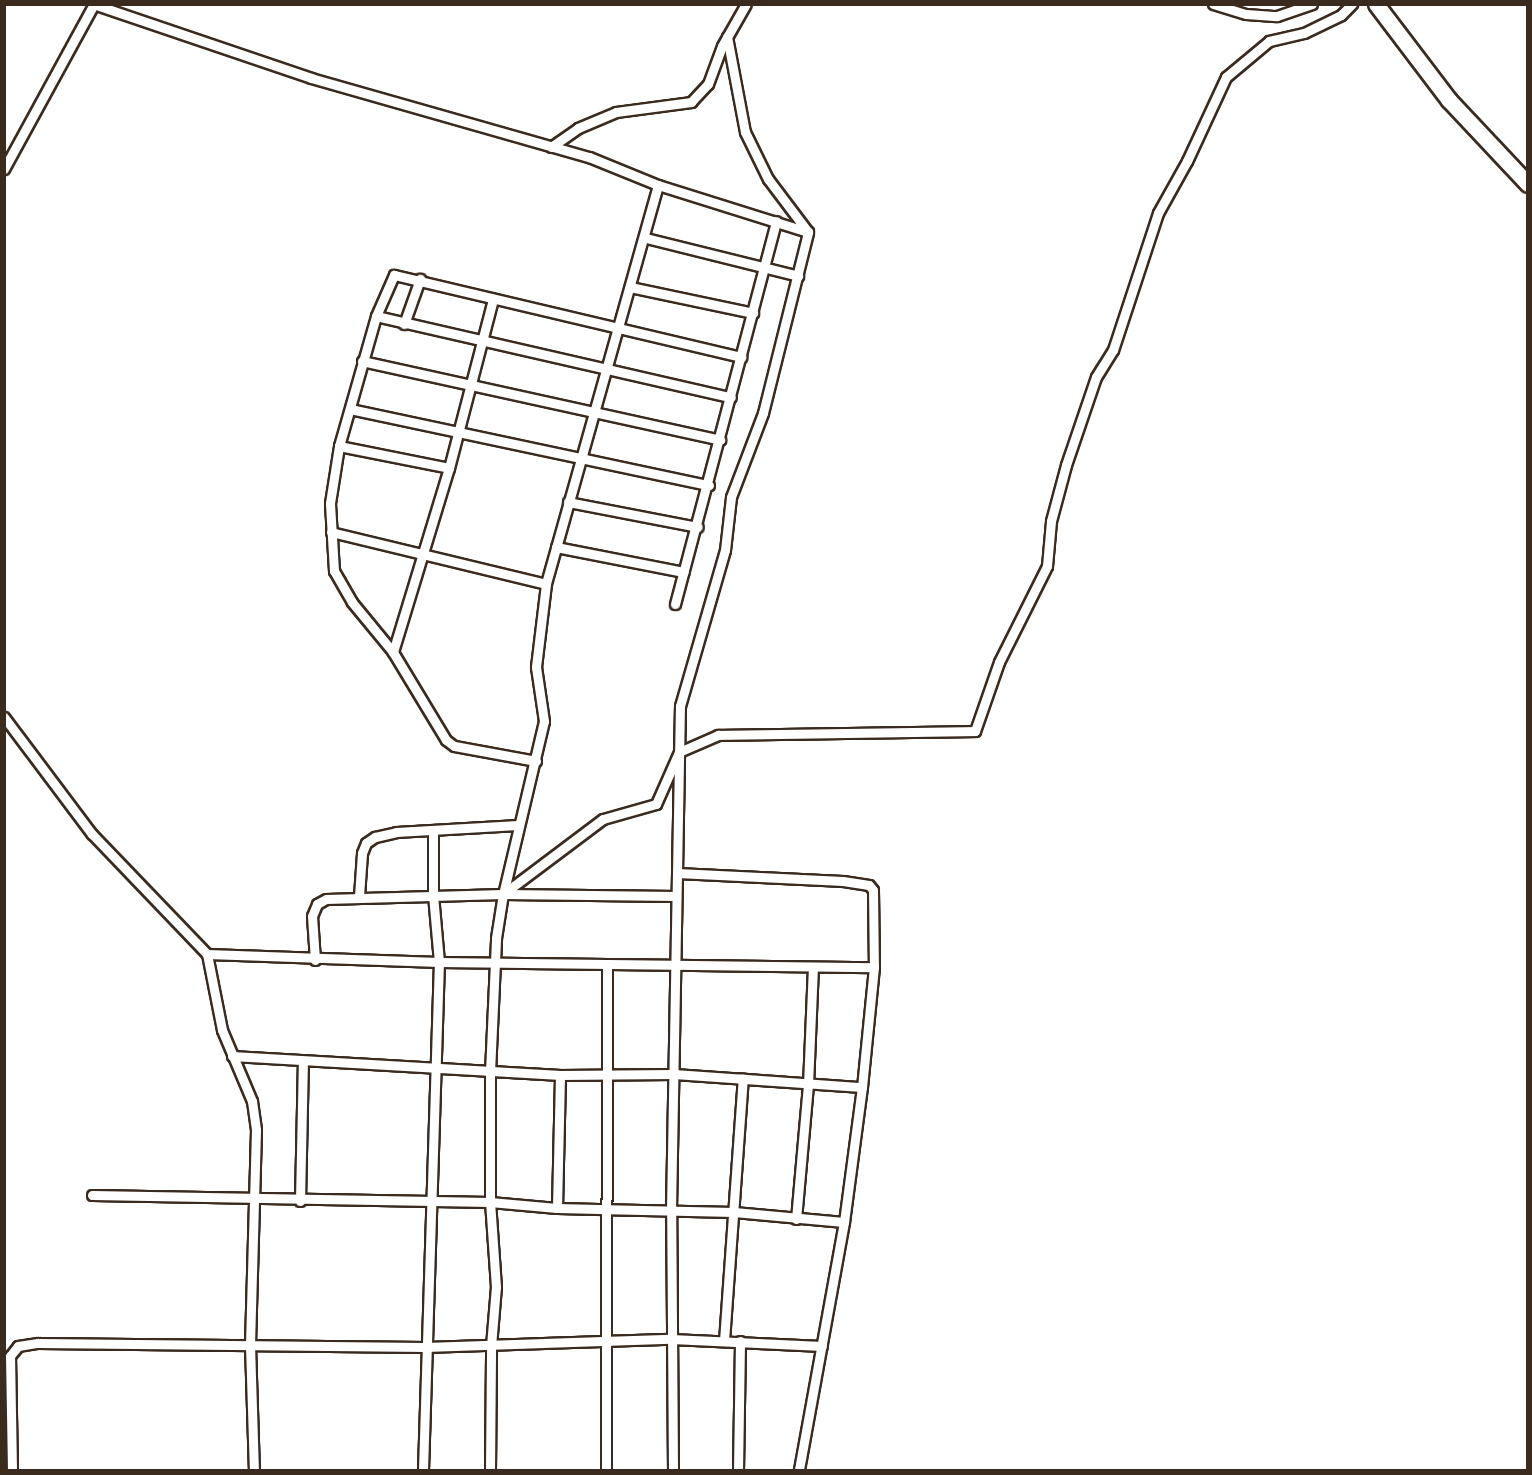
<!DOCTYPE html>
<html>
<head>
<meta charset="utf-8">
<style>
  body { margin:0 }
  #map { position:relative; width:1532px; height:1475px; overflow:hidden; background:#fff; font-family:Itim,sans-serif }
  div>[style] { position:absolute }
  .roads { filter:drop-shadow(2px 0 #3b2a1e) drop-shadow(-2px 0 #3b2a1e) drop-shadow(0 2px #3b2a1e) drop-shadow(0 -2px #3b2a1e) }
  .minor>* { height:9px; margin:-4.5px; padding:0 4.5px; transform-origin:4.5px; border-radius:4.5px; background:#fff }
  .highway>* { height:15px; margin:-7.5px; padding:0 7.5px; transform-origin:7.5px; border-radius:7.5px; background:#fff }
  span { translate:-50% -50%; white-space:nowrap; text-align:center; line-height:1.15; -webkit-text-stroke:4.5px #fff; paint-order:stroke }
  .frame { position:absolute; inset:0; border:6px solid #3b2a1e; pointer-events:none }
</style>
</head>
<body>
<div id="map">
  <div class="roads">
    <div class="minor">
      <div style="left:93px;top:4px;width:230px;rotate:18.7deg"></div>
      <div style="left:311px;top:78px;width:289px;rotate:15.9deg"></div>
      <div style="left:589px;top:157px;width:74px;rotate:22.1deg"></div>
      <div style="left:658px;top:185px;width:414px;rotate:105.7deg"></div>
      <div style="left:546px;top:584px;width:84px;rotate:96.9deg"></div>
      <div style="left:536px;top:667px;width:55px;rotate:81.6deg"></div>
      <div style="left:544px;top:721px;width:178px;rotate:103.3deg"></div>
      <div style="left:1213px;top:4px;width:34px;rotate:17deg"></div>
      <div style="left:1246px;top:14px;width:31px;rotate:4deg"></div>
      <div style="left:1277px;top:16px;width:37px;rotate:-19deg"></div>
      <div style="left:551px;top:147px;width:33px;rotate:-35deg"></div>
      <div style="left:578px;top:128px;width:41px;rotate:-22.8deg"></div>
      <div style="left:616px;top:112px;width:76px;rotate:-7.6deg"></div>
      <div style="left:691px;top:102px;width:25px;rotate:-47deg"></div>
      <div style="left:708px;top:84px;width:40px;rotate:-69.8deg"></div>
      <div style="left:722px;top:46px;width:48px;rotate:-60.3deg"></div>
      <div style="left:4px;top:169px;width:188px;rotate:-61.4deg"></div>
      <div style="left:658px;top:185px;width:157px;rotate:17.4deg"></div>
      <div style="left:646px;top:238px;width:157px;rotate:14deg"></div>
      <div style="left:630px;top:287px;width:126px;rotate:11.9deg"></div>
      <div style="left:376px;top:316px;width:364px;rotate:12.9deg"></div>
      <div style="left:404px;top:324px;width:48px;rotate:-70.4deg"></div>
      <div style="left:362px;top:361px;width:367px;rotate:12.4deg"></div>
      <div style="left:350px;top:409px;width:367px;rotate:12deg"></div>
      <div style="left:339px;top:446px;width:112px;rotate:11.3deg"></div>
      <div style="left:568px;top:502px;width:132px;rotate:10.9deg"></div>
      <div style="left:331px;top:532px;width:221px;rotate:13.6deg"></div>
      <div style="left:556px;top:547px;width:130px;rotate:11.1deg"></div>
      <div style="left:675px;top:604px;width:396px;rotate:-75.2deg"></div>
      <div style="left:393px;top:652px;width:192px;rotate:-73.1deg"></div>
      <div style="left:449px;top:468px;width:175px;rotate:-75.4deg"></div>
      <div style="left:4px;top:717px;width:146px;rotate:53.1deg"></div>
      <div style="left:92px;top:834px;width:166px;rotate:46.2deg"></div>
      <div style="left:207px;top:954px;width:77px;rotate:78.8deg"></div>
      <div style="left:222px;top:1030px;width:77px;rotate:67.1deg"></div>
      <div style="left:252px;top:1101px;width:29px;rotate:82deg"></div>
      <div style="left:256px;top:1130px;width:215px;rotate:91.6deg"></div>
      <div style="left:250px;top:1345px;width:125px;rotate:88.2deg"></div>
      <div style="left:536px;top:761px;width:83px;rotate:-169.6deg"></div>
      <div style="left:454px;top:746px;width:10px;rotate:-143deg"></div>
      <div style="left:446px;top:740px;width:103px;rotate:-121.1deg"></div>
      <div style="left:393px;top:652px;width:65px;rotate:-129.4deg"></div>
      <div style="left:352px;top:602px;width:36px;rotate:-120deg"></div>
      <div style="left:334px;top:571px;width:68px;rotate:-93.4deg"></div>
      <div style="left:330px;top:503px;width:58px;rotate:-81deg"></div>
      <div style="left:339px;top:446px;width:135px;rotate:-74.1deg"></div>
      <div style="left:376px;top:316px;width:45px;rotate:-66.3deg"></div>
      <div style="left:394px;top:275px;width:357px;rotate:13.3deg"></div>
      <div style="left:677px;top:873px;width:166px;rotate:2.8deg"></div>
      <div style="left:843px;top:881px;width:26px;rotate:9deg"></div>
      <div style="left:869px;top:885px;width:6px;rotate:51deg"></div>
      <div style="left:873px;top:890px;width:77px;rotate:89.3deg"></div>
      <div style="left:874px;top:967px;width:121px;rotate:95.7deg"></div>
      <div style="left:862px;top:1087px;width:136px;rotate:97.6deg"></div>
      <div style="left:844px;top:1222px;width:252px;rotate:100.3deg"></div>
      <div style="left:359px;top:896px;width:43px;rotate:-86deg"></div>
      <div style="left:362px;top:853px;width:11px;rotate:-68deg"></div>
      <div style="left:366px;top:843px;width:11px;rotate:-34deg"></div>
      <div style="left:375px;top:837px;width:22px;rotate:-13deg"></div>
      <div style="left:396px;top:832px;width:122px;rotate:-3.3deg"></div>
      <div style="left:207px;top:954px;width:232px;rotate:2deg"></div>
      <div style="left:439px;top:962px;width:435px;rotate:0.7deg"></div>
      <div style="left:315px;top:960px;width:44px;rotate:-93.9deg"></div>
      <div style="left:312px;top:916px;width:13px;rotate:-67deg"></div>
      <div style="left:317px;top:904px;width:10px;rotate:-29deg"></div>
      <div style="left:326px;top:899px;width:177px;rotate:-1.6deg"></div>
      <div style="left:503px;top:894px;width:173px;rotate:0.7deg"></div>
      <div style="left:232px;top:1056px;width:329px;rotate:3.3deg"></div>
      <div style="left:560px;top:1075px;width:114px;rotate:-0.5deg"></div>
      <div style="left:674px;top:1074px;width:188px;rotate:4deg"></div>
      <div style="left:92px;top:1195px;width:398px;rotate:1deg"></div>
      <div style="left:490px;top:1202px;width:67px;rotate:5.1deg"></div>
      <div style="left:557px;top:1208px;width:177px;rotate:1.3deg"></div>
      <div style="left:734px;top:1212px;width:110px;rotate:5.2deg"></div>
      <div style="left:300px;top:1201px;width:140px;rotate:-88.8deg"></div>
      <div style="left:557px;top:1208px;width:133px;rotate:-88.7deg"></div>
      <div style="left:796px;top:1219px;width:135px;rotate:-84.9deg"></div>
      <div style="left:808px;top:1085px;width:118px;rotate:-87.6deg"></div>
      <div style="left:724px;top:1341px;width:263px;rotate:-85.9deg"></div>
      <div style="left:12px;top:1470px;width:114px;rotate:-91deg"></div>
      <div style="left:10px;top:1356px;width:13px;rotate:-51deg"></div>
      <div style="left:18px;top:1346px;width:20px;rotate:-9deg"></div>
      <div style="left:38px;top:1343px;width:387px;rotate:0.6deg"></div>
      <div style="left:425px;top:1347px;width:246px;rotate:-1.9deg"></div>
      <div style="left:671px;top:1339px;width:151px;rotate:2.7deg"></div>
      <div style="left:423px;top:1470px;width:508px;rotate:-88.2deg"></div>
      <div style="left:439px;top:962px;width:67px;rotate:-95.1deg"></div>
      <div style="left:433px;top:895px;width:65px;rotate:-90deg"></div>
      <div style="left:490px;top:1470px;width:124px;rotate:-89.5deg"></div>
      <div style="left:491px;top:1346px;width:59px;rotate:-85.2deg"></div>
      <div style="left:496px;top:1287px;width:85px;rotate:-94deg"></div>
      <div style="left:490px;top:1202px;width:130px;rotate:-90deg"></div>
      <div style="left:490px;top:1072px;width:134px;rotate:-87.4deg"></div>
      <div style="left:496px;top:938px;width:45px;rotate:-81deg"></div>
      <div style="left:503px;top:894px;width:125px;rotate:-36.9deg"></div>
      <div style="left:603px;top:819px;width:55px;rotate:-15.8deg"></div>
      <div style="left:656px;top:804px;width:57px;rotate:-66.1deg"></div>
      <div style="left:679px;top:752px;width:43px;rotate:-23.6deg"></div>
      <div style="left:718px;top:735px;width:257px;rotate:-0.9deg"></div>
      <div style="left:975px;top:731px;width:73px;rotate:-70.8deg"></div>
      <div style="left:999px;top:662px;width:107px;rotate:-63.4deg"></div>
      <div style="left:1047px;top:566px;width:45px;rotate:-84.9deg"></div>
      <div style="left:1051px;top:521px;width:58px;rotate:-75deg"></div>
      <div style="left:1066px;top:465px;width:93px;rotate:-71.2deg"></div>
      <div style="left:1096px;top:377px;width:32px;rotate:-58deg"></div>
      <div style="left:1113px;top:350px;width:144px;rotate:-71.8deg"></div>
      <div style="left:1158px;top:213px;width:60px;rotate:-60.9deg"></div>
      <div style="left:1187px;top:161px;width:93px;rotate:-65.1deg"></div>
      <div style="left:1226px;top:77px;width:56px;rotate:-39.9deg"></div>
      <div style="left:1269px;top:41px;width:36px;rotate:-13deg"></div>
      <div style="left:1304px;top:33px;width:41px;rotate:-25.9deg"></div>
      <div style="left:1341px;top:15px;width:16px;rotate:-45deg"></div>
      <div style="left:606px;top:1470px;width:505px;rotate:-89.89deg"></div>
      <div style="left:673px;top:1470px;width:260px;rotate:-90.4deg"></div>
      <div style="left:671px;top:1210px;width:504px;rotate:-88.98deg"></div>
      <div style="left:680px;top:706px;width:162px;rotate:-73.9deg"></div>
      <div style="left:725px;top:550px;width:53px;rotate:-83.5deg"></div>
      <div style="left:731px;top:497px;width:90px;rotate:-69.1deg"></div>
      <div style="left:763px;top:413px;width:187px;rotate:-76deg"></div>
      <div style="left:808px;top:232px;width:66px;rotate:-127deg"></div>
      <div style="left:768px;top:179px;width:52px;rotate:-116.1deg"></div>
      <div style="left:745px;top:132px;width:97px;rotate:-100.7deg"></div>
      <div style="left:738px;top:1470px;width:129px;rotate:-89.1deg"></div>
    </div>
    <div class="highway">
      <div style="left:1376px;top:4px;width:121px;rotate:52.8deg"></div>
      <div style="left:1449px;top:100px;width:115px;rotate:46.8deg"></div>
    </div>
  </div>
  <div class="frame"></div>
</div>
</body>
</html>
